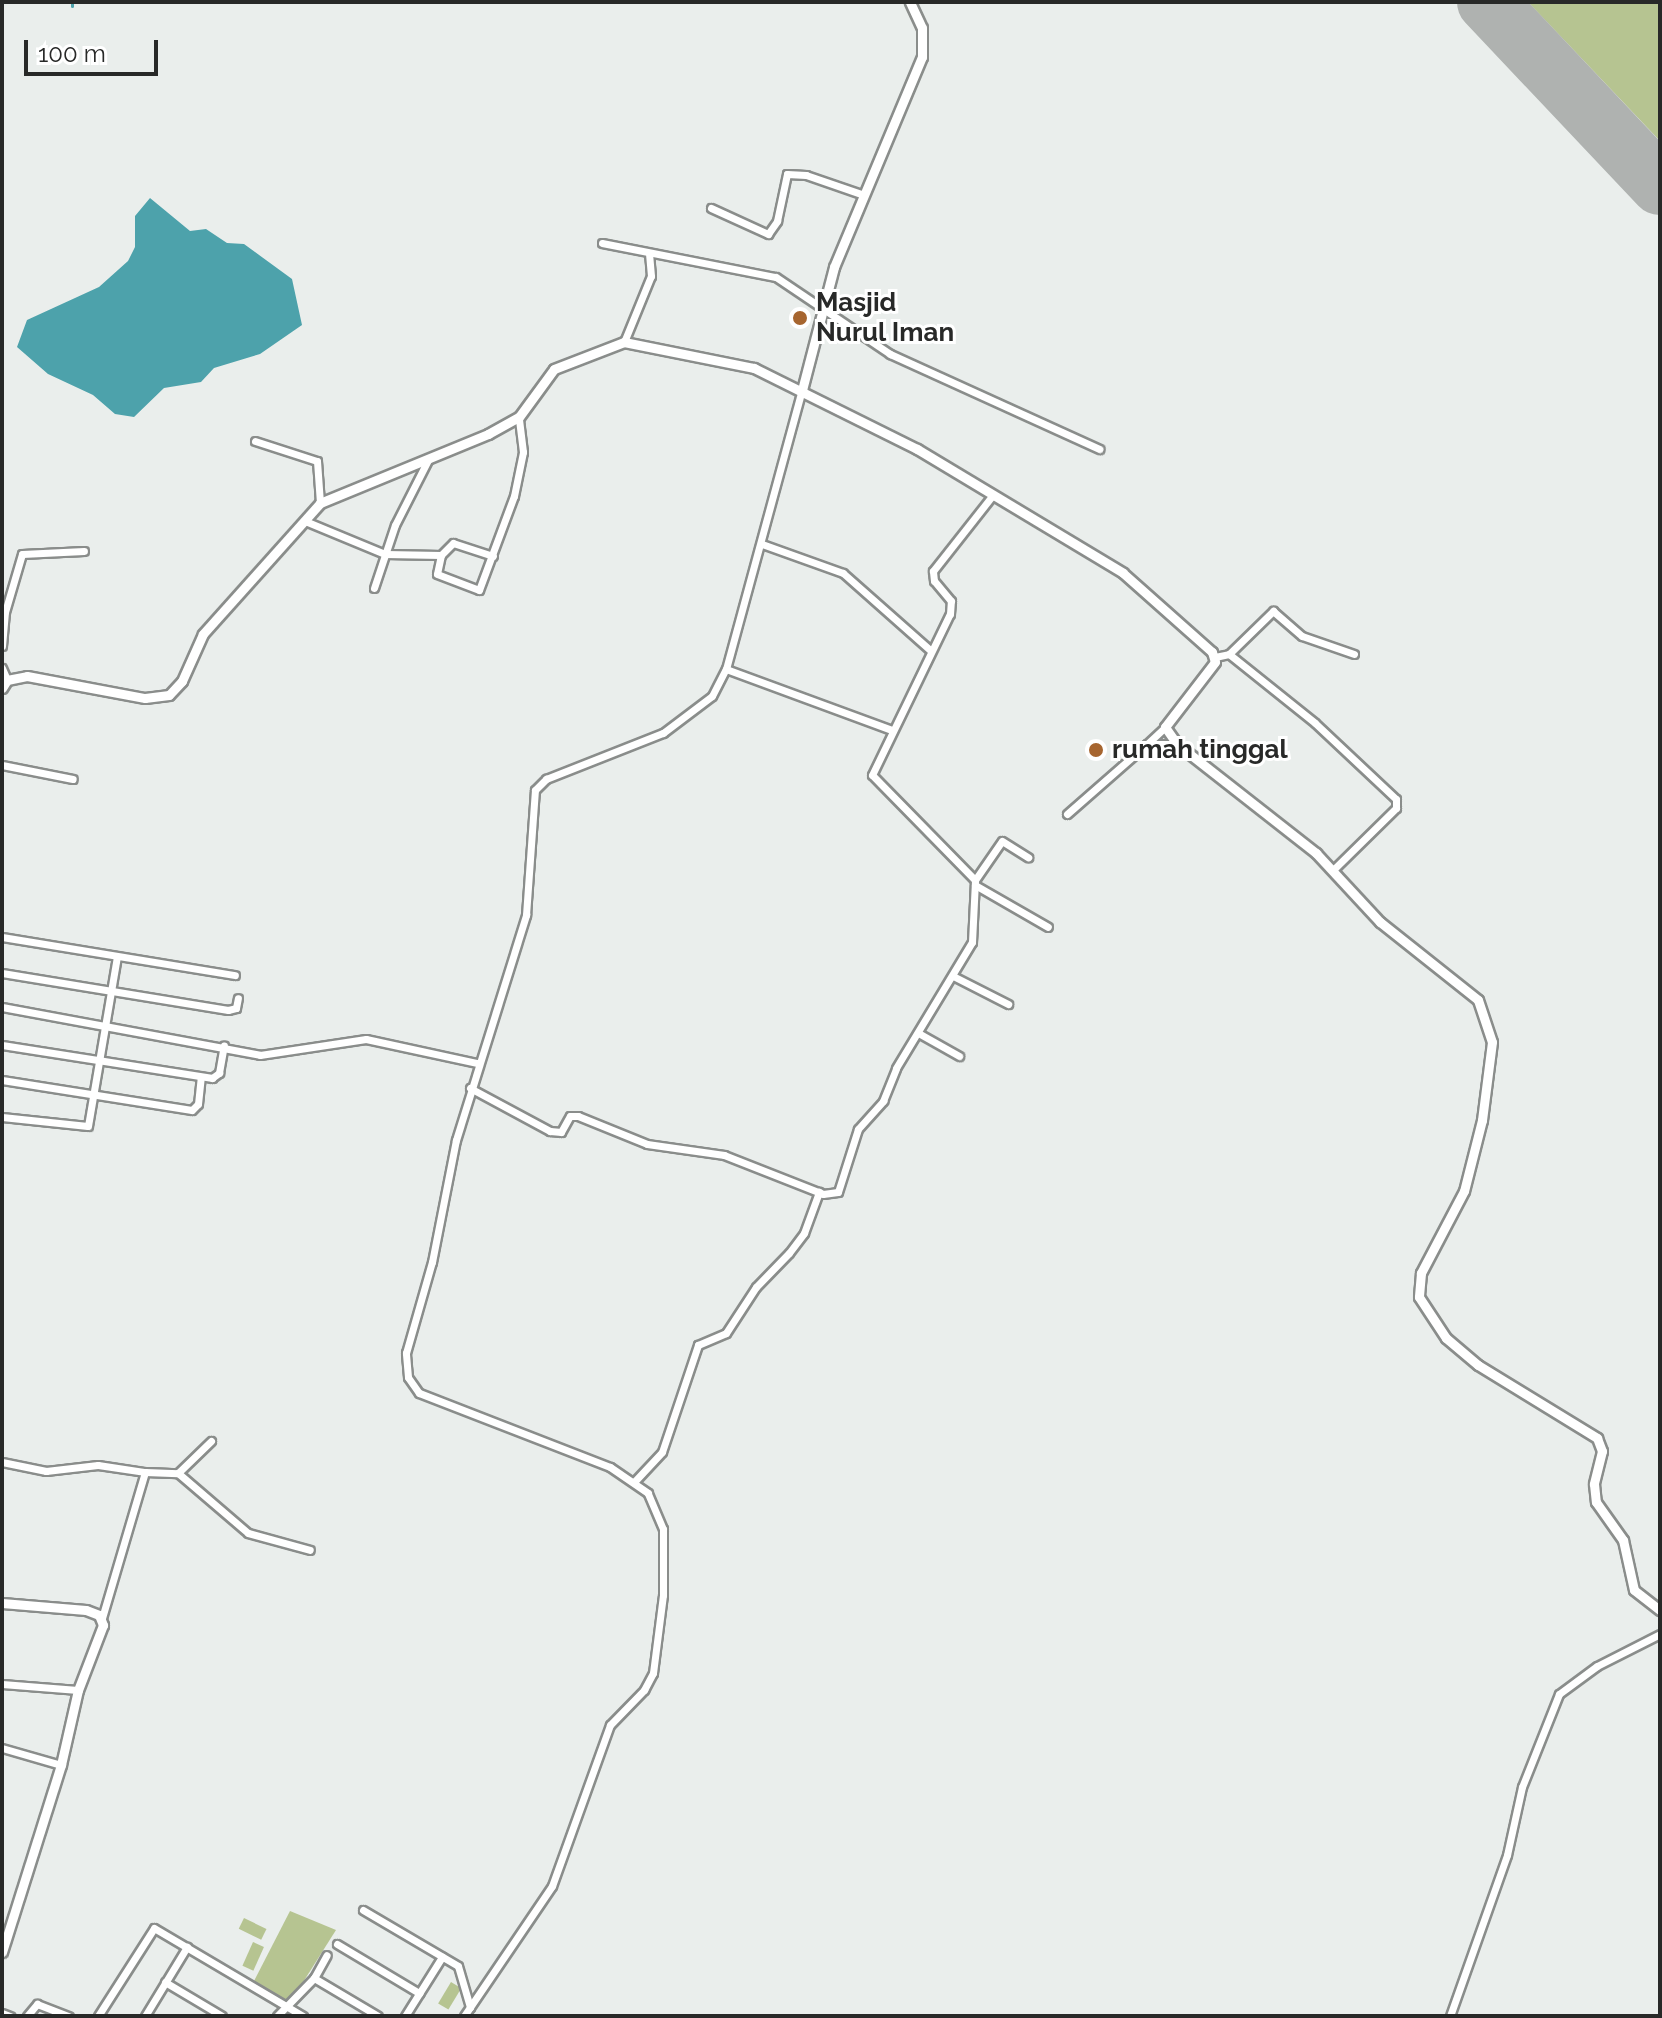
<!DOCTYPE html>
<html>
<head>
<meta charset="utf-8">
<style>
  body { margin:0 }
  #map { position:relative; width:1662px; height:2018px; overflow:hidden; background:#eaeeec; font-family:Raleway,sans-serif }
  div>[style] { position:absolute }
  .green>* { inset:0; background:#b6c491; transform-origin:0 0 }
  .water>* { inset:0; background:#4da2ab }
  .stream>* { height:3px; margin:-1.5px; padding:0 1.5px; transform-origin:1.5px; border-radius:1.5px; background:#4da2ab }
  .runway>* { height:60px; margin:-30px; padding:0 30px; transform-origin:30px; border-radius:30px; background:#afb2b0 }
  .roads { filter:drop-shadow(2px 0 #8a8d8b) drop-shadow(-2px 0 #8a8d8b) drop-shadow(0 2px #8a8d8b) drop-shadow(0 -2px #8a8d8b) }
  .minor>* { height:7px; margin:-3.5px; padding:0 3.5px; transform-origin:3.5px; border-radius:3.5px; background:#fff }
  .tertiary>* { height:9px; margin:-4.5px; padding:0 4.5px; transform-origin:4.5px; border-radius:4.5px; background:#fff }
  .dots>* { width:22px; height:22px; translate:-50% -50%; box-sizing:border-box; border:4px solid #fff; border-radius:50% }
  span { translate:-50% -50%; white-space:nowrap; text-align:center; line-height:1.15; -webkit-text-stroke:6px #fff; paint-order:stroke }
  .poi-label { font-size:26px; color:#282928; font-weight:700 }
  .left { translate:0 -50%; text-align:left }
  .frame { position:absolute; inset:0; border:4px solid #282928; pointer-events:none }
  .scale { position:absolute; left:24px; top:40px; width:134px; height:36px; box-sizing:border-box; border:4px solid #282928; border-top:0; padding-left:10px; font-size:24px; line-height:28px; white-space:nowrap; color:#282928; -webkit-text-stroke:6px #fff; paint-order:stroke }
</style>
</head>
<body>
<div id="map">
  <div class="green">
    <div style="clip-path:polygon(1528px 2px,1660px 2px,1660px 141px)"></div>
    <div style="clip-path:polygon(290px 1911px,336px 1930px,288px 2006px,253px 1983px)"></div>
    <div style="left:244px;top:1918px;width:25px;height:12px;rotate:26deg"></div>
    <div style="left:253px;top:1942px;width:12px;height:26px;rotate:24deg"></div>
    <div style="left:451px;top:1982px;width:12px;height:25px;rotate:31deg"></div>
  </div>
  <div class="water">
    <div style="clip-path:polygon(150px 198px,190px 231px,206px 229px,227px 243px,244px 244px,292px 279px,302px 325px,260px 354px,214px 368px,201px 382px,164px 388px,134px 417px,115px 414px,93px 395px,48px 374px,17px 347px,27px 320px,99px 287px,128px 261px,135px 247px,135px 216px)"></div>
  </div>
  <div class="stream">
    <div style="left:72px;top:2px;width:4px;rotate:90deg"></div>
  </div>
  <div class="runway">
    <div style="left:1487px;top:2px;width:252px;rotate:46.6deg"></div>
  </div>
  <div class="roads">
    <div class="minor">
      <div style="left:711px;top:208px;width:63px;rotate:24.5deg"></div>
      <div style="left:768px;top:234px;width:16px;rotate:-55deg"></div>
      <div style="left:777px;top:221px;width:48px;rotate:-78deg"></div>
      <div style="left:787px;top:174px;width:19px;rotate:3deg"></div>
      <div style="left:806px;top:175px;width:61px;rotate:19deg"></div>
      <div style="left:602px;top:243px;width:177px;rotate:11.1deg"></div>
      <div style="left:776px;top:277px;width:138px;rotate:34deg"></div>
      <div style="left:890px;top:354px;width:230px;rotate:24.4deg"></div>
      <div style="left:624px;top:342px;width:71px;rotate:-67.8deg"></div>
      <div style="left:651px;top:276px;width:21px;rotate:-95deg"></div>
      <div style="left:255px;top:441px;width:65px;rotate:17.9deg"></div>
      <div style="left:317px;top:461px;width:42px;rotate:85.9deg"></div>
      <div style="left:305px;top:521px;width:87px;rotate:22.4deg"></div>
      <div style="left:385px;top:554px;width:56px;rotate:1deg"></div>
      <div style="left:441px;top:555px;width:17px;rotate:-45deg"></div>
      <div style="left:453px;top:543px;width:42px;rotate:18deg"></div>
      <div style="left:762px;top:544px;width:86px;rotate:19.7deg"></div>
      <div style="left:843px;top:573px;width:116px;rotate:41.5deg"></div>
      <div style="left:441px;top:555px;width:19px;rotate:102deg"></div>
      <div style="left:437px;top:574px;width:45px;rotate:20.9deg"></div>
      <div style="left:479px;top:590px;width:100px;rotate:-69.6deg"></div>
      <div style="left:514px;top:496px;width:45px;rotate:-78.4deg"></div>
      <div style="left:523px;top:452px;width:35px;rotate:-97deg"></div>
      <div style="left:374px;top:588px;width:66px;rotate:-71.6deg"></div>
      <div style="left:395px;top:525px;width:75px;rotate:-63.1deg"></div>
      <div style="left:2px;top:646px;width:34px;rotate:-85deg"></div>
      <div style="left:5px;top:612px;width:60px;rotate:-73.7deg"></div>
      <div style="left:22px;top:554px;width:62px;rotate:-2.8deg"></div>
      <div style="left:1229px;top:654px;width:110px;rotate:38.7deg"></div>
      <div style="left:1315px;top:723px;width:111px;rotate:43.2deg"></div>
      <div style="left:1396px;top:799px;width:9px;rotate:90deg"></div>
      <div style="left:1396px;top:808px;width:87px;rotate:135.5deg"></div>
      <div style="left:1215px;top:657px;width:14px;rotate:-12deg"></div>
      <div style="left:1229px;top:654px;width:62px;rotate:-44.3deg"></div>
      <div style="left:1273px;top:611px;width:38px;rotate:41deg"></div>
      <div style="left:1302px;top:636px;width:55px;rotate:19.1deg"></div>
      <div style="left:2px;top:668px;width:13px;rotate:67deg"></div>
      <div style="left:726px;top:669px;width:177px;rotate:20.2deg"></div>
      <div style="left:1147px;top:744px;width:25px;rotate:-43deg"></div>
      <div style="left:2px;top:765px;width:72px;rotate:11.2deg"></div>
      <div style="left:1067px;top:814px;width:106px;rotate:-41.2deg"></div>
      <div style="left:1147px;top:744px;width:30px"></div>
      <div style="left:975px;top:880px;width:47px;rotate:-55.3deg"></div>
      <div style="left:1002px;top:841px;width:31px;rotate:32deg"></div>
      <div style="left:975px;top:885px;width:84px;rotate:29.9deg"></div>
      <div style="left:2px;top:937px;width:236px;rotate:9.3deg"></div>
      <div style="left:2px;top:973px;width:229px;rotate:9.3deg"></div>
      <div style="left:228px;top:1010px;width:8px;rotate:-14deg"></div>
      <div style="left:236px;top:1008px;width:10px;rotate:-79deg"></div>
      <div style="left:953px;top:976px;width:62px;rotate:27deg"></div>
      <div style="left:2px;top:1007px;width:262px;rotate:10.5deg"></div>
      <div style="left:260px;top:1055px;width:107px;rotate:-8.6deg"></div>
      <div style="left:366px;top:1039px;width:114px;rotate:12.2deg"></div>
      <div style="left:920px;top:1034px;width:45px;rotate:29.4deg"></div>
      <div style="left:2px;top:1045px;width:213px;rotate:8.9deg"></div>
      <div style="left:212px;top:1078px;width:9px;rotate:-36deg"></div>
      <div style="left:219px;top:1073px;width:28px;rotate:-80deg"></div>
      <div style="left:2px;top:1080px;width:192px;rotate:9deg"></div>
      <div style="left:192px;top:1110px;width:8px;rotate:-45deg"></div>
      <div style="left:198px;top:1104px;width:27px;rotate:-84deg"></div>
      <div style="left:470px;top:1088px;width:91px;rotate:28.3deg"></div>
      <div style="left:550px;top:1131px;width:11px;rotate:5deg"></div>
      <div style="left:561px;top:1132px;width:18px;rotate:-61deg"></div>
      <div style="left:570px;top:1116px;width:8px"></div>
      <div style="left:578px;top:1116px;width:74px;rotate:22.1deg"></div>
      <div style="left:647px;top:1144px;width:78px;rotate:8.1deg"></div>
      <div style="left:724px;top:1155px;width:106px;rotate:21.5deg"></div>
      <div style="left:823px;top:1194px;width:15px;rotate:-8deg"></div>
      <div style="left:838px;top:1192px;width:66px;rotate:-72.4deg"></div>
      <div style="left:858px;top:1129px;width:38px;rotate:-48deg"></div>
      <div style="left:883px;top:1101px;width:35px;rotate:-68deg"></div>
      <div style="left:896px;top:1068px;width:147px;rotate:-58.9deg"></div>
      <div style="left:972px;top:942px;width:62px;rotate:-87.2deg"></div>
      <div style="left:975px;top:880px;width:147px;rotate:-134.4deg"></div>
      <div style="left:872px;top:775px;width:179px;rotate:-64.2deg"></div>
      <div style="left:950px;top:614px;width:13px;rotate:-86deg"></div>
      <div style="left:951px;top:601px;width:26px;rotate:-130deg"></div>
      <div style="left:934px;top:581px;width:10px;rotate:-96deg"></div>
      <div style="left:933px;top:571px;width:95px;rotate:-51.8deg"></div>
      <div style="left:2px;top:1117px;width:86px;rotate:6deg"></div>
      <div style="left:88px;top:1126px;width:171px;rotate:-80.3deg"></div>
      <div style="left:2px;top:1462px;width:45px;rotate:11.6deg"></div>
      <div style="left:46px;top:1471px;width:52px;rotate:-6.6deg"></div>
      <div style="left:98px;top:1465px;width:48px;rotate:8.5deg"></div>
      <div style="left:178px;top:1473px;width:92px;rotate:40.6deg"></div>
      <div style="left:248px;top:1533px;width:64px;rotate:15.3deg"></div>
      <div style="left:634px;top:1482px;width:41px;rotate:-47deg"></div>
      <div style="left:662px;top:1452px;width:113px;rotate:-71.4deg"></div>
      <div style="left:698px;top:1345px;width:30px;rotate:-23deg"></div>
      <div style="left:726px;top:1333px;width:55px;rotate:-56.9deg"></div>
      <div style="left:756px;top:1287px;width:47px;rotate:-45.9deg"></div>
      <div style="left:789px;top:1253px;width:25px;rotate:-53deg"></div>
      <div style="left:804px;top:1233px;width:44px;rotate:-69.9deg"></div>
      <div style="left:102px;top:1618px;width:152px;rotate:-73.6deg"></div>
      <div style="left:145px;top:1472px;width:33px;rotate:2deg"></div>
      <div style="left:178px;top:1473px;width:46px;rotate:-44.1deg"></div>
      <div style="left:2px;top:1684px;width:76px;rotate:4.5deg"></div>
      <div style="left:2px;top:1748px;width:61px;rotate:16.1deg"></div>
      <div style="left:363px;top:1910px;width:110px;rotate:30.5deg"></div>
      <div style="left:458px;top:1966px;width:43px;rotate:73.7deg"></div>
      <div style="left:337px;top:1944px;width:96px;rotate:30.9deg"></div>
      <div style="left:314px;top:1978px;width:74px;rotate:30.7deg"></div>
      <div style="left:165px;top:1982px;width:66px;rotate:30.8deg"></div>
      <div style="left:2px;top:2013px;width:9px;rotate:21deg"></div>
      <div style="left:27px;top:2016px;width:16px;rotate:-50deg"></div>
      <div style="left:37px;top:2004px;width:34px;rotate:21deg"></div>
      <div style="left:98px;top:2016px;width:104px;rotate:-57.5deg"></div>
      <div style="left:154px;top:1928px;width:173px;rotate:30.6deg"></div>
      <div style="left:145px;top:2016px;width:81px;rotate:-58.7deg"></div>
      <div style="left:277px;top:2016px;width:53px;rotate:-45.8deg"></div>
      <div style="left:314px;top:1978px;width:26px;rotate:-61deg"></div>
      <div style="left:405px;top:2016px;width:70px;rotate:-57.9deg"></div>
      <div style="left:464px;top:2016px;width:157px;rotate:-55.9deg"></div>
      <div style="left:552px;top:1886px;width:171px;rotate:-70.2deg"></div>
      <div style="left:610px;top:1725px;width:49px;rotate:-45.8deg"></div>
      <div style="left:644px;top:1690px;width:19px;rotate:-62deg"></div>
      <div style="left:653px;top:1673px;width:79px;rotate:-82.7deg"></div>
      <div style="left:663px;top:1595px;width:66px;rotate:-90deg"></div>
      <div style="left:663px;top:1529px;width:39px;rotate:-113deg"></div>
      <div style="left:648px;top:1493px;width:46px;rotate:-145.6deg"></div>
      <div style="left:610px;top:1467px;width:205px;rotate:-158.8deg"></div>
      <div style="left:419px;top:1393px;width:19px;rotate:-125deg"></div>
      <div style="left:408px;top:1377px;width:24px;rotate:-95deg"></div>
      <div style="left:406px;top:1353px;width:95px;rotate:-74.1deg"></div>
      <div style="left:432px;top:1262px;width:124px;rotate:-78.9deg"></div>
      <div style="left:456px;top:1140px;width:236px;rotate:-72.7deg"></div>
      <div style="left:526px;top:915px;width:125px;rotate:-85.9deg"></div>
      <div style="left:535px;top:790px;width:16px;rotate:-45deg"></div>
      <div style="left:546px;top:779px;width:126px;rotate:-21.5deg"></div>
      <div style="left:663px;top:733px;width:61px;rotate:-37.1deg"></div>
      <div style="left:712px;top:696px;width:30px;rotate:-63deg"></div>
      <div style="left:726px;top:669px;width:289px;rotate:-74.8deg"></div>
      <div style="left:1450px;top:2016px;width:171px;rotate:-70.5deg"></div>
      <div style="left:1507px;top:1855px;width:70px;rotate:-77.6deg"></div>
      <div style="left:1522px;top:1787px;width:100px;rotate:-68.3deg"></div>
      <div style="left:1559px;top:1694px;width:47px;rotate:-36.4deg"></div>
      <div style="left:1597px;top:1666px;width:71px;rotate:-26.9deg"></div>
    </div>
    <div class="tertiary">
      <div style="left:802px;top:390px;width:127px;rotate:-75.4deg"></div>
      <div style="left:834px;top:267px;width:228px;rotate:-67.3deg"></div>
      <div style="left:922px;top:57px;width:29px;rotate:-90deg"></div>
      <div style="left:922px;top:28px;width:29px;rotate:-115deg"></div>
      <div style="left:2px;top:688px;width:9px;rotate:-58deg"></div>
      <div style="left:7px;top:680px;width:20px;rotate:-11deg"></div>
      <div style="left:27px;top:676px;width:120px;rotate:10.6deg"></div>
      <div style="left:145px;top:698px;width:24px;rotate:-7deg"></div>
      <div style="left:169px;top:695px;width:19px;rotate:-47deg"></div>
      <div style="left:182px;top:681px;width:51px;rotate:-65.9deg"></div>
      <div style="left:203px;top:634px;width:176px;rotate:-48.2deg"></div>
      <div style="left:320px;top:503px;width:182px;rotate:-22.3deg"></div>
      <div style="left:488px;top:434px;width:35px;rotate:-29deg"></div>
      <div style="left:519px;top:417px;width:59px;rotate:-53.9deg"></div>
      <div style="left:554px;top:369px;width:75px;rotate:-21.1deg"></div>
      <div style="left:624px;top:342px;width:133px;rotate:11.3deg"></div>
      <div style="left:754px;top:368px;width:182px;rotate:26.4deg"></div>
      <div style="left:917px;top:449px;width:240px;rotate:31deg"></div>
      <div style="left:1123px;top:573px;width:119px;rotate:41.6deg"></div>
      <div style="left:1212px;top:652px;width:10px;rotate:73deg"></div>
      <div style="left:1215px;top:662px;width:82px;rotate:127.6deg"></div>
      <div style="left:1165px;top:727px;width:21px;rotate:55deg"></div>
      <div style="left:1177px;top:744px;width:177px;rotate:38.1deg"></div>
      <div style="left:1316px;top:853px;width:94px;rotate:47.2deg"></div>
      <div style="left:1380px;top:922px;width:125px;rotate:38.5deg"></div>
      <div style="left:1478px;top:1000px;width:44px;rotate:71.6deg"></div>
      <div style="left:1492px;top:1042px;width:79px;rotate:97.3deg"></div>
      <div style="left:1482px;top:1120px;width:73px;rotate:104.2deg"></div>
      <div style="left:1464px;top:1191px;width:93px;rotate:117.7deg"></div>
      <div style="left:1421px;top:1273px;width:24px;rotate:95deg"></div>
      <div style="left:1419px;top:1297px;width:49px;rotate:56.6deg"></div>
      <div style="left:1446px;top:1338px;width:42px;rotate:40.2deg"></div>
      <div style="left:1478px;top:1365px;width:140px;rotate:31.5deg"></div>
      <div style="left:1597px;top:1438px;width:14px;rotate:69deg"></div>
      <div style="left:1602px;top:1451px;width:34px;rotate:104deg"></div>
      <div style="left:1594px;top:1484px;width:18px;rotate:84deg"></div>
      <div style="left:1596px;top:1502px;width:47px;rotate:54.6deg"></div>
      <div style="left:1623px;top:1540px;width:51px;rotate:77.6deg"></div>
      <div style="left:1634px;top:1590px;width:33px;rotate:38deg"></div>
      <div style="left:2px;top:1603px;width:84px;rotate:4.8deg"></div>
      <div style="left:86px;top:1610px;width:14px;rotate:21deg"></div>
      <div style="left:99px;top:1615px;width:11px;rotate:68deg"></div>
      <div style="left:103px;top:1625px;width:70px;rotate:111deg"></div>
      <div style="left:78px;top:1690px;width:77px;rotate:102.8deg"></div>
      <div style="left:61px;top:1765px;width:196px;rotate:107.5deg"></div>
    </div>
  </div>
  <div class="dots">
    <div style="left:800px;top:318px;background:#a6652f"></div>
    <div style="left:1096px;top:750px;background:#a6652f"></div>
  </div>
  <div class="poi-label">
    <span class="left" style="left:816px;top:318px">Masjid<br>Nurul Iman</span>
    <span class="left" style="left:1112px;top:750px">rumah tinggal</span>
  </div>
  <div class="frame"></div>
  <div class="scale">100 m</div>
</div>
</body>
</html>
